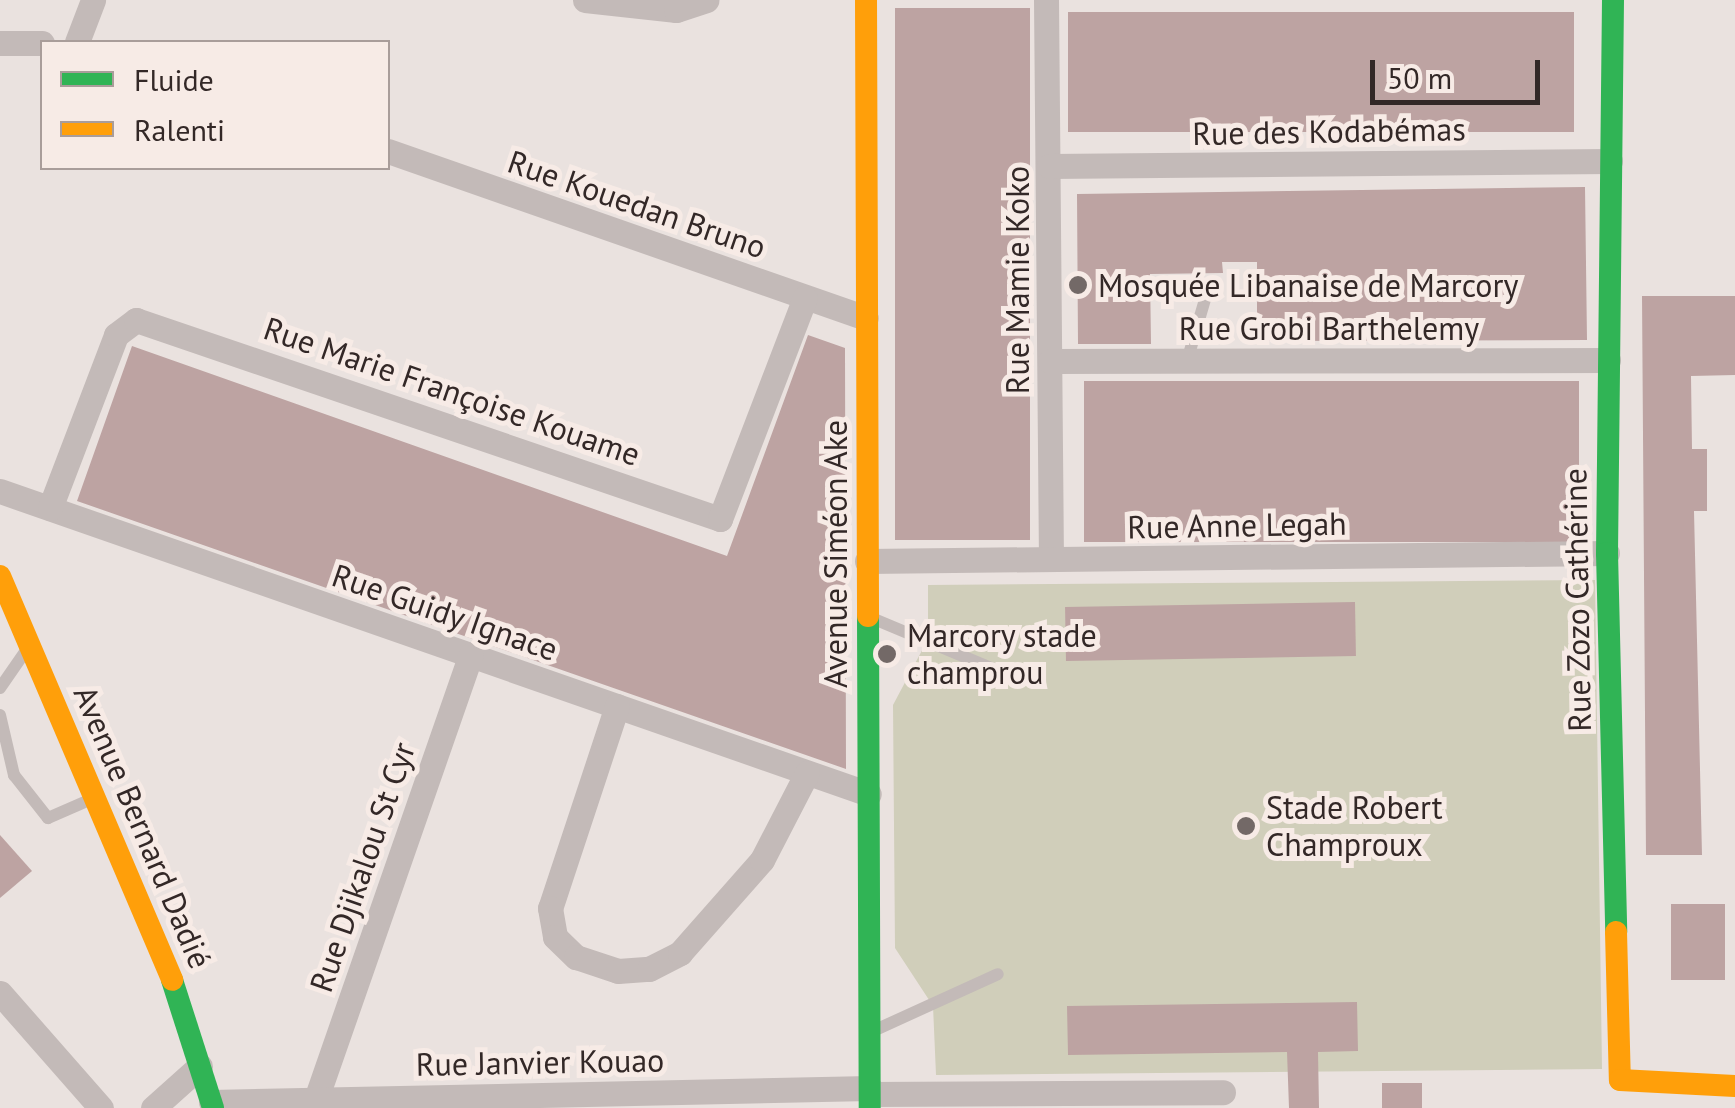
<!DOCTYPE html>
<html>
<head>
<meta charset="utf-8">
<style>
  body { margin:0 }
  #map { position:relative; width:1735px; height:1108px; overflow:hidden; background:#eae2df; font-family:"PT Sans",sans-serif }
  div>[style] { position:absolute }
  .green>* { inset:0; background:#d0ceba }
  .building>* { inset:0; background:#bda3a2; transform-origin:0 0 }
  .lane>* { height:12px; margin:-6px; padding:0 6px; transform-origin:6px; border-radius:6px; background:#c3bab8 }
  .street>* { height:25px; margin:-12.5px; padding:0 12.5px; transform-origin:12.5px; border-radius:12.5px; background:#c3bab8 }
  .fast>* { height:22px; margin:-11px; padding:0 11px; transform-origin:11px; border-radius:11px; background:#30b455 }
  .slow>* { height:22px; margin:-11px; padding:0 11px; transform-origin:11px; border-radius:11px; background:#ff9f0a }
  .dots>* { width:28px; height:28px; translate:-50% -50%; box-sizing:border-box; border:5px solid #f7ebe6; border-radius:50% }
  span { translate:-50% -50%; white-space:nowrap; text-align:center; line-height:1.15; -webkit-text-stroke:10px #f7ebe6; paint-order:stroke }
  .street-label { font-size:32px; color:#332827 }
  .poi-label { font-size:32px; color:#332827 }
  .left { translate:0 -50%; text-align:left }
  .legend { position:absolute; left:40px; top:40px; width:350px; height:130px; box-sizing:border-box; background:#f7ebe6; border:2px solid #a99d9a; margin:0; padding:12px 18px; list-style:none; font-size:30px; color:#332827 }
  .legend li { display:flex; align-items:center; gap:20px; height:50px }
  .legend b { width:50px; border:2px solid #a99d9a }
  .scale { position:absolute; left:1370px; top:60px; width:170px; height:45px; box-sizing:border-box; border:5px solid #332827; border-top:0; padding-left:12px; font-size:30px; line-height:35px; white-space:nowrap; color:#332827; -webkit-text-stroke:8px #f7ebe6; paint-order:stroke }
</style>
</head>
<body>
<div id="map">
  <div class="green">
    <div style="clip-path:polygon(1595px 580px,1602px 1069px,936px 1075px,933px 1006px,895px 948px,893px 705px,928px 639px,928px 585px)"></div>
  </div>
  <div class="building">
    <div style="left:895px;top:8px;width:135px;height:532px"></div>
    <div style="left:1068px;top:12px;width:506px;height:120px"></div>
    <div style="clip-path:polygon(1585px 187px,1587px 340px,1257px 341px,1257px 262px,1222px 262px,1223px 273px,1150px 274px,1151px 344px,1078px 344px,1077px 194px)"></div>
    <div style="clip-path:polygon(1642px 296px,1735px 296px,1735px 375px,1691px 376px,1692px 449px,1707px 449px,1707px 511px,1694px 511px,1702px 855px,1646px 855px)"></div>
    <div style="clip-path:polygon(808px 335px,845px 348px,846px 769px,77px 501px,132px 346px,727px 556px)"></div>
    <div style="left:1084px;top:381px;width:495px;height:161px"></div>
    <div style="left:1355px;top:602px;width:54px;height:290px;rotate:89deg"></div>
    <div style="clip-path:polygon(0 835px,32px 871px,0 898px)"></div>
    <div style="left:1671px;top:904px;width:54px;height:76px"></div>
    <div style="clip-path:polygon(1357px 1002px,1358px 1051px,1318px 1052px,1319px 1108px,1289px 1108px,1287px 1052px,1068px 1055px,1067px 1006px)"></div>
    <div style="left:1422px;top:1083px;width:25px;height:40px;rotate:90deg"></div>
  </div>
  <div class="lane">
    <div style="left:1187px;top:361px;width:78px;rotate:-73.7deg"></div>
    <div style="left:874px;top:619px;width:127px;rotate:22.7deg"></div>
    <div style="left:0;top:688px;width:47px;rotate:-55.3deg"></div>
    <div style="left:0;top:715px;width:62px;rotate:76.9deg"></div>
    <div style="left:14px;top:775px;width:55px;rotate:51.7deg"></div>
    <div style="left:48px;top:818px;width:52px;rotate:-23.6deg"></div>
    <div style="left:873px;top:1031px;width:137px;rotate:-24.5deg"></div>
  </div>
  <div class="street">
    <div style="left:585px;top:0;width:92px;rotate:6.3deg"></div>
    <div style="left:676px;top:10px;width:32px;rotate:-18deg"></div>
    <div style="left:1046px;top:0;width:559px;rotate:89.49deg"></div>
    <div style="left:77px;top:42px;width:45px;rotate:-69.1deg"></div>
    <div style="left:0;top:43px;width:42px"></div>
    <div style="left:388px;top:151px;width:506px;rotate:19.26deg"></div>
    <div style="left:1049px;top:166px;width:561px;rotate:-0.51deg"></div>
    <div style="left:1050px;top:361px;width:558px;rotate:-0.1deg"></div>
    <div style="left:0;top:491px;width:920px;rotate:19.22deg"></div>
    <div style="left:50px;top:508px;width:185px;rotate:-69.1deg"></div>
    <div style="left:116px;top:335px;width:25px;rotate:-37deg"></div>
    <div style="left:136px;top:320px;width:617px;rotate:18.82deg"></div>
    <div style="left:720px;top:519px;width:237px;rotate:-69deg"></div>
    <div style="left:867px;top:561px;width:740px;rotate:-0.62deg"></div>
    <div style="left:617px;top:706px;width:213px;rotate:108.3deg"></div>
    <div style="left:550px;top:908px;width:29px;rotate:80deg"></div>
    <div style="left:555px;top:937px;width:29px;rotate:44deg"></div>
    <div style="left:576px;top:957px;width:44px;rotate:18.4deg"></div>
    <div style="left:618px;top:971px;width:31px;rotate:-4deg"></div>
    <div style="left:649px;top:969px;width:35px;rotate:-27deg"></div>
    <div style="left:680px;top:953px;width:124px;rotate:-48.6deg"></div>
    <div style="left:762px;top:860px;width:98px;rotate:-62.7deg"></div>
    <div style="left:0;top:993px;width:153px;rotate:48.7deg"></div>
    <div style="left:870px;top:1094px;width:353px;rotate:-0.3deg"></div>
    <div style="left:316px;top:1099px;width:470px;rotate:-70.8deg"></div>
    <div style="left:211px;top:1102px;width:659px;rotate:-1.22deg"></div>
    <div style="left:153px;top:1108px;width:63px;rotate:-41.8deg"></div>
  </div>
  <div class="fast">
    <div style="left:1613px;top:0;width:553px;rotate:90.62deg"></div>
    <div style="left:1607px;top:553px;width:379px;rotate:88.6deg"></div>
    <div style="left:868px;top:616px;width:492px;rotate:89.8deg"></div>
    <div style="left:172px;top:980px;width:134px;rotate:72.2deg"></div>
  </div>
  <div class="slow">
    <div style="left:866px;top:0;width:616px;rotate:89.81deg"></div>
    <div style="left:0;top:576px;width:439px;rotate:66.9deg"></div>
    <div style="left:1616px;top:932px;width:148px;rotate:88.5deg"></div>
    <div style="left:1620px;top:1080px;width:115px;rotate:3deg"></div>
  </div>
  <div class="dots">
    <div style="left:1078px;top:285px;background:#736967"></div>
    <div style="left:887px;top:654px;background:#736967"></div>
    <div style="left:1246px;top:826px;background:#736967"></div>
  </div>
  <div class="street-label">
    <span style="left:1329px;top:131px;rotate:-1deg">Rue des Kodabémas</span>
    <span style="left:637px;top:204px;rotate:19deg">Rue Kouedan Bruno</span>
    <span style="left:1017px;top:280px;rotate:-90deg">Rue Mamie Koko</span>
    <span style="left:1329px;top:328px">Rue Grobi Barthelemy</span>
    <span style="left:452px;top:391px;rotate:19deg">Rue Marie Françoise Kouame</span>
    <span style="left:1237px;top:525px;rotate:-1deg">Rue Anne Legah</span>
    <span style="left:835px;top:554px;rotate:-90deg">Avenue Siméon Ake</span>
    <span style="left:1577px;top:600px;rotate:-91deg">Rue Zozo Cathérine</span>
    <span style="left:445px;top:612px;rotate:19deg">Rue Guidy Ignace</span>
    <span style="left:143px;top:827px;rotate:67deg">Avenue Bernard Dadié</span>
    <span style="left:362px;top:867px;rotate:-71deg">Rue Djikalou St Cyr</span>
    <span style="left:540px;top:1062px;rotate:-1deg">Rue Janvier Kouao</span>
  </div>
  <div class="poi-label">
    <span class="left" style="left:1098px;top:285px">Mosquée Libanaise de Marcory</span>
    <span class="left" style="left:907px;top:654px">Marcory stade<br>champrou</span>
    <span class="left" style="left:1266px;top:826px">Stade Robert<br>Champroux</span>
  </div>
  <ul class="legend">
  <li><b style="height:12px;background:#30b455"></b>Fluide</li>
  <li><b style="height:12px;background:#ff9f0a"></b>Ralenti</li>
  </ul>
  <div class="scale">50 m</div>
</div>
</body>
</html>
